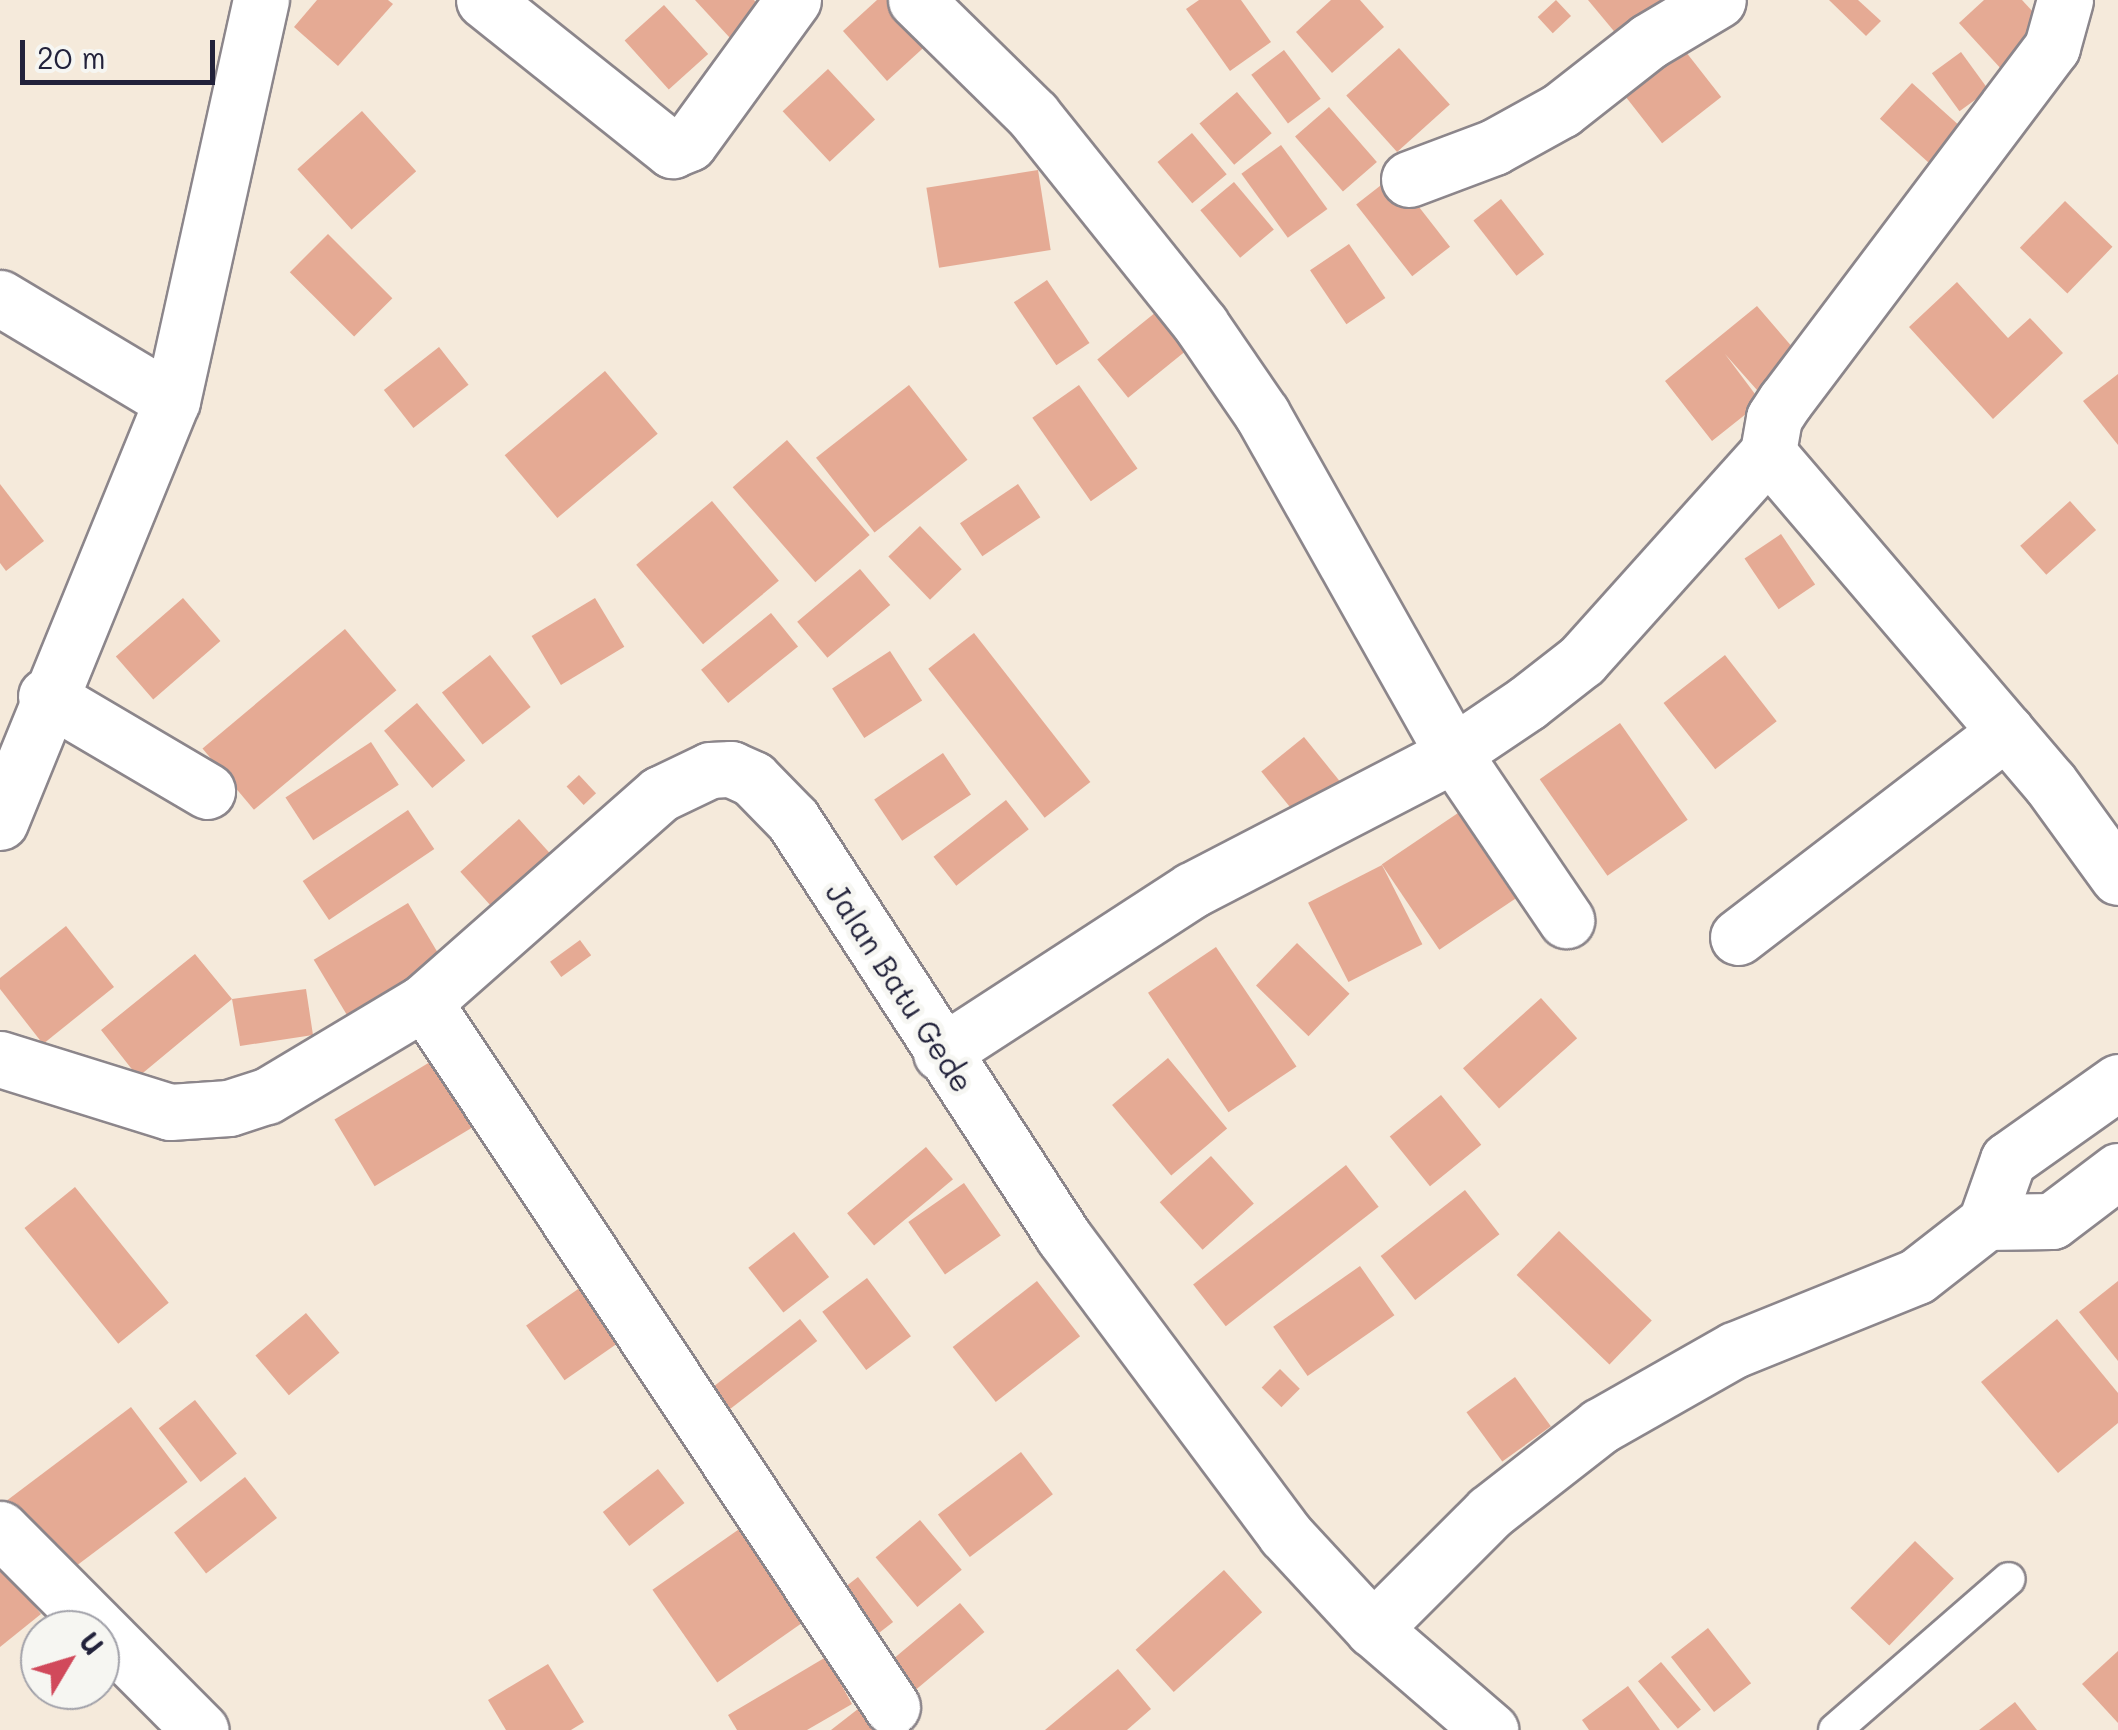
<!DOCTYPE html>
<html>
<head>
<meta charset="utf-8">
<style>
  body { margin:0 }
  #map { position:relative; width:2118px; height:1730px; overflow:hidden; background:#f5eadb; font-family:Mali,sans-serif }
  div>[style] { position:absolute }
  .building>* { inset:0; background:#e5aa94; transform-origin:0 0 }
  .roads { filter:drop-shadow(2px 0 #8c868b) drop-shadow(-2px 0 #8c868b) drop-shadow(0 2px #8c868b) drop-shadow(0 -2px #8c868b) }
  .lane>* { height:32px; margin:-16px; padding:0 16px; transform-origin:16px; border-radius:16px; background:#fff }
  .street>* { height:55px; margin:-27.5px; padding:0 27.5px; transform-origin:27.5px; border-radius:27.5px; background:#fff }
  .secondary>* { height:55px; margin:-27.5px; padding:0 27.5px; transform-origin:27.5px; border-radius:27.5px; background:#fff }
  span { translate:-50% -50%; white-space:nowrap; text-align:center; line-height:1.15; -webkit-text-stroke:10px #f6f6f2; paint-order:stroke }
  .street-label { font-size:30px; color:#22223b }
  .north { position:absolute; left:20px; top:1610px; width:100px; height:100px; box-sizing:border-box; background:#f6f6f2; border:2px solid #a1a1a9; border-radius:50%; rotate:52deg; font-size:28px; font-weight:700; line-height:40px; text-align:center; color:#22223b }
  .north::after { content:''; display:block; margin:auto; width:35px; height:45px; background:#d1495b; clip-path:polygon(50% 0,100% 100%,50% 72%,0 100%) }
  .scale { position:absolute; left:20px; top:40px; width:195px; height:45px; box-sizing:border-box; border:5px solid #22223b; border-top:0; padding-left:12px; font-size:30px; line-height:35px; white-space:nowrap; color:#22223b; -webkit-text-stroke:8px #f6f6f2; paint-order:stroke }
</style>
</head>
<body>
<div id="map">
  <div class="building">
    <div style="clip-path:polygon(317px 0,388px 0,393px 4px,338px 66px,294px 27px)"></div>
    <div style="clip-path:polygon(695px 0,754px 0,762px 9px,730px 38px)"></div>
    <div style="clip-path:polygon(877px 0,897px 0,932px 40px,887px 81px,843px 31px)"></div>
    <div style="clip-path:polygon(1199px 0,1241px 0,1271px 42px,1230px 71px,1186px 9px)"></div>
    <div style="clip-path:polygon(1331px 0,1360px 0,1384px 27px,1332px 73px,1296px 32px)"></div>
    <div style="left:1556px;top:0;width:22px;height:25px;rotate:47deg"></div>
    <div style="clip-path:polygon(1588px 0,1686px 0,1628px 48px)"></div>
    <div style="clip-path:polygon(1829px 0,1858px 0,1881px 21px,1866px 36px)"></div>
    <div style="clip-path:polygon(1984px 0,2022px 0,2048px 28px,2003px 71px,1959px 23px)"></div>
    <div style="left:664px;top:5px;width:66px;height:53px;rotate:48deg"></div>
    <div style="left:1675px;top:38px;width:75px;height:75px;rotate:52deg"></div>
    <div style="left:1399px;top:48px;width:76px;height:71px;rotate:48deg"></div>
    <div style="left:1284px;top:50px;width:61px;height:41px;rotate:53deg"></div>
    <div style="left:1961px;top:52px;width:47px;height:36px;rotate:54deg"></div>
    <div style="left:828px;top:69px;width:69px;height:62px;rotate:47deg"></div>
    <div style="left:1912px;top:83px;width:77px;height:48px;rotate:42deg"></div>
    <div style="left:1237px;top:92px;width:54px;height:49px;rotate:50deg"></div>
    <div style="left:1329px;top:107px;width:73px;height:45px;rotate:49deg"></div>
    <div style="left:362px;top:111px;width:81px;height:87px;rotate:48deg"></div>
    <div style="left:1192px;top:133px;width:54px;height:45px;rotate:50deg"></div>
    <div style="left:1281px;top:145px;width:79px;height:49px;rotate:54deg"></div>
    <div style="left:1038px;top:170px;width:81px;height:113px;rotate:81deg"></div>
    <div style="left:1394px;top:175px;width:91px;height:48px;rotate:52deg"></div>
    <div style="left:1234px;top:182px;width:62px;height:44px;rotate:50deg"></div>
    <div style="left:1501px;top:199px;width:70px;height:35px;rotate:52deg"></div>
    <div style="left:2065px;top:201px;width:66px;height:65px;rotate:44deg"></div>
    <div style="left:328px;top:234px;width:91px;height:54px;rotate:45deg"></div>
    <div style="left:1349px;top:244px;width:65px;height:47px;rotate:56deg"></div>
    <div style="left:1047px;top:280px;width:76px;height:40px;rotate:56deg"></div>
    <div style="clip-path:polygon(1957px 282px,2008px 338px,2030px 318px,2063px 353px,1993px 419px,1909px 327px)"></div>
    <div style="clip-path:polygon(1757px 306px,1806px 363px,1765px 399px,1725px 354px,1761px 402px,1712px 441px,1665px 381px)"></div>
    <div style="left:1161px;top:308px;width:49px;height:82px;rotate:51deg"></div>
    <div style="left:439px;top:347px;width:48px;height:70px;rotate:52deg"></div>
    <div style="left:605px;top:371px;width:82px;height:131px;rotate:50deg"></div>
    <div style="clip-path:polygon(2118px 374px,2118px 445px,2083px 401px)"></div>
    <div style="left:909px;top:385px;width:95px;height:118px;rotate:52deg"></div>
    <div style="left:1079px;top:385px;width:102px;height:57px;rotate:55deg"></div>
    <div style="left:787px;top:440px;width:126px;height:72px;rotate:49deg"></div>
    <div style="clip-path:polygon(0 484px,44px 541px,6px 571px,0 563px)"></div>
    <div style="left:1018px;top:484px;width:40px;height:70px;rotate:56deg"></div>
    <div style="left:712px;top:501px;width:104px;height:99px;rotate:50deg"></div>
    <div style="left:2070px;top:501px;width:39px;height:67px;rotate:48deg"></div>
    <div style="left:920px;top:526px;width:60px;height:44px;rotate:46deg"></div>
    <div style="left:1781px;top:534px;width:61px;height:44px;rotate:56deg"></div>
    <div style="left:860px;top:569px;width:47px;height:82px;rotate:50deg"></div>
    <div style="left:183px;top:598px;width:57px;height:89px;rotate:49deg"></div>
    <div style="left:595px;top:598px;width:57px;height:74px;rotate:59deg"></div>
    <div style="left:771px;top:613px;width:43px;height:90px;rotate:51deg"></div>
    <div style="left:345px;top:629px;width:80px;height:186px;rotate:50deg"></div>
    <div style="left:974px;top:633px;width:189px;height:58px;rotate:52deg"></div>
    <div style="left:890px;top:651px;width:59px;height:69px;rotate:57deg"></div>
    <div style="left:490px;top:655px;width:66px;height:61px;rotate:52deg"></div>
    <div style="left:1725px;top:655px;width:84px;height:78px;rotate:52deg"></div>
    <div style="left:417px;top:703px;width:75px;height:43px;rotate:50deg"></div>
    <div style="left:1620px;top:723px;width:118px;height:98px;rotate:55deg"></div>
    <div style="left:1304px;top:737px;width:62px;height:55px;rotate:51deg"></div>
    <div style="left:371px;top:742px;width:51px;height:102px;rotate:57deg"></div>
    <div style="left:943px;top:753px;width:50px;height:83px;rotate:56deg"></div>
    <div style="left:579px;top:775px;width:25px;height:17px;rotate:47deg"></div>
    <div style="left:1006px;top:800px;width:37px;height:92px;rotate:52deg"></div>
    <div style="left:408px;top:810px;width:47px;height:127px;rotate:56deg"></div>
    <div style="left:1458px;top:813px;width:103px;height:92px;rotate:56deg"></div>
    <div style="left:519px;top:819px;width:63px;height:79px;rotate:48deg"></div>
    <div style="left:1382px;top:865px;width:89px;height:83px;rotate:63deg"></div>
    <div style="left:408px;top:903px;width:76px;height:110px;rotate:59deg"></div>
    <div style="clip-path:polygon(66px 926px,114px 987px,43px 1044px,0 989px,0 978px)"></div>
    <div style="left:580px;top:940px;width:19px;height:37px;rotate:54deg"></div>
    <div style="left:1297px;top:943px;width:73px;height:59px;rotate:44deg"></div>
    <div style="left:1216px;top:947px;width:144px;height:82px;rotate:56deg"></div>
    <div style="clip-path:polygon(195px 954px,232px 999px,306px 989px,313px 1035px,240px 1046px,232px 999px,138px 1077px,101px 1030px)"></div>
    <div style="left:1541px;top:998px;width:54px;height:105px;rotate:48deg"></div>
    <div style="left:445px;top:1053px;width:78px;height:129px;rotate:59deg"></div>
    <div style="left:1168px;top:1058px;width:92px;height:73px;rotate:50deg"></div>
    <div style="left:1441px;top:1095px;width:64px;height:66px;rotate:51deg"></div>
    <div style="left:926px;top:1147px;width:42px;height:103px;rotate:50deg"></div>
    <div style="left:1211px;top:1156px;width:64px;height:69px;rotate:48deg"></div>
    <div style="left:1346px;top:1165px;width:53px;height:194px;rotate:52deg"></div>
    <div style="left:964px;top:1183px;width:64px;height:68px;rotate:55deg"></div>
    <div style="left:75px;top:1187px;width:149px;height:65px;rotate:51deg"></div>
    <div style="left:1465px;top:1190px;width:56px;height:107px;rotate:52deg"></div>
    <div style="left:1559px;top:1231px;width:129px;height:61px;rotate:44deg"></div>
    <div style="left:794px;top:1232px;width:57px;height:58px;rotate:52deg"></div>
    <div style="left:1360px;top:1266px;width:60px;height:106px;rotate:55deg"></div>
    <div style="left:867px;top:1278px;width:73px;height:56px;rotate:53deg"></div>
    <div style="left:1037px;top:1281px;width:70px;height:107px;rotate:52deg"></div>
    <div style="clip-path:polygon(2118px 1281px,2118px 1361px,2079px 1312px)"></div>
    <div style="left:581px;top:1287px;width:67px;height:67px;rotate:55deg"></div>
    <div style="left:306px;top:1313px;width:52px;height:66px;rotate:50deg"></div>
    <div style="left:800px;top:1319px;width:28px;height:115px;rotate:52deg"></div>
    <div style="clip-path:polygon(2057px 1319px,2118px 1393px,2118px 1423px,2058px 1473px,1981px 1382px)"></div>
    <div style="left:1280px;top:1369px;width:28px;height:26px;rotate:45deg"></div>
    <div style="left:1515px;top:1377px;width:61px;height:60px;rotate:54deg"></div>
    <div style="left:195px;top:1400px;width:68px;height:46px;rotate:52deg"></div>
    <div style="left:131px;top:1407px;width:94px;height:160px;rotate:53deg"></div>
    <div style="left:1021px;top:1452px;width:53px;height:104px;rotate:53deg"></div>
    <div style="left:658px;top:1469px;width:43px;height:70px;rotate:52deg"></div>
    <div style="left:245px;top:1477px;width:52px;height:90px;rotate:52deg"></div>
    <div style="left:920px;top:1520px;width:65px;height:58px;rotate:50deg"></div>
    <div style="left:745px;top:1525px;width:113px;height:113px;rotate:55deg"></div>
    <div style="left:1915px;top:1541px;width:54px;height:93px;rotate:44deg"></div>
    <div style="clip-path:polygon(0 1563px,41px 1614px,0 1647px)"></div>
    <div style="left:1224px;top:1570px;width:57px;height:119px;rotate:48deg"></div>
    <div style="left:858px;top:1577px;width:57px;height:31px;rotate:52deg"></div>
    <div style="left:960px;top:1603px;width:38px;height:97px;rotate:50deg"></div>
    <div style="left:1708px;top:1628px;width:70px;height:47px;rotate:52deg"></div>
    <div style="clip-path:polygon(2118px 1651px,2118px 1723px,2082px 1684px)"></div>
    <div style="clip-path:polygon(826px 1657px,852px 1704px,807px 1730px,737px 1730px,728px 1715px)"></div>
    <div style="left:1661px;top:1662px;width:62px;height:30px;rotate:50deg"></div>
    <div style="clip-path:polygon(548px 1664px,584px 1722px,571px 1730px,506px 1730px,488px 1700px)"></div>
    <div style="clip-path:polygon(1118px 1669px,1151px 1709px,1127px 1730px,1045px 1730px)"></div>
    <div style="clip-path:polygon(1628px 1686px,1660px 1730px,1589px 1730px,1582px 1720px)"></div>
    <div style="clip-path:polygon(867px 1702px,889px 1730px,831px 1730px)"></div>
    <div style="clip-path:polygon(2015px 1702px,2037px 1730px,1979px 1730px)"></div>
  </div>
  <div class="roads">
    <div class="lane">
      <div style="left:1835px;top:1730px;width:230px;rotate:-41deg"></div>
    </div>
    <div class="street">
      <div style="left:484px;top:0;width:241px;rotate:38.6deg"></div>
      <div style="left:672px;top:150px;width:18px;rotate:-22deg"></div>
      <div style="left:689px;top:143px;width:177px;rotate:-54deg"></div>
      <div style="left:916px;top:0;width:164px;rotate:44.5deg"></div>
      <div style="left:1033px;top:115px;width:269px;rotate:51.3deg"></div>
      <div style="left:1201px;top:325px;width:108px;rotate:55.6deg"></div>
      <div style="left:1262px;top:414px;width:389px;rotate:60.6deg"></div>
      <div style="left:1453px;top:753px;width:202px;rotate:55.9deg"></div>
      <div style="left:2065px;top:0;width:49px;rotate:105.5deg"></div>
      <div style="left:2052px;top:47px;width:443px;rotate:127deg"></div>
      <div style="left:1785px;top:401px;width:20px;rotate:123deg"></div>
      <div style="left:1774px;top:418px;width:36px;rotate:100deg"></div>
      <div style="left:1768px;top:453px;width:434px;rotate:49.5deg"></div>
      <div style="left:2050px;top:783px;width:116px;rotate:54.1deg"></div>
      <div style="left:1409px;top:179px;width:91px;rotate:-20.6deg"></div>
      <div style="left:1494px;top:147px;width:77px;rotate:-28.9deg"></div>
      <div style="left:1561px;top:110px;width:112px;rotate:-38.1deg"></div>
      <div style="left:1649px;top:41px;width:80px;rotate:-30.7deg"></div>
      <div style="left:0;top:298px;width:200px;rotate:30.9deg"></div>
      <div style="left:46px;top:696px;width:187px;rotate:30.5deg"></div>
      <div style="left:0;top:822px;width:455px;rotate:-67.8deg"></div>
      <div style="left:172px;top:401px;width:411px;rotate:-77.5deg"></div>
      <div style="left:1738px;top:937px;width:338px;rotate:-37.5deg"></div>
      <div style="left:424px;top:1002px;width:846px;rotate:56.42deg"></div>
      <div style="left:941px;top:1053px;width:299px;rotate:-33deg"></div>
      <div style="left:1192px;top:890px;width:280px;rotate:-27.4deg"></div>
      <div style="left:1441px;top:761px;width:104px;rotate:-34deg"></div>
      <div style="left:1527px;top:703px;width:70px;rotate:-38deg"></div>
      <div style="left:1582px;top:660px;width:278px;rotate:-48.1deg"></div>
      <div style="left:1986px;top:1222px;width:66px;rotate:-0.9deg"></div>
      <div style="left:2052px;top:1221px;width:83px;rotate:-37.1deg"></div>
      <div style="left:0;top:1529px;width:284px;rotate:45.1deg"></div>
      <div style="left:1373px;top:1629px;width:165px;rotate:-45deg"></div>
      <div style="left:1490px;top:1512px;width:140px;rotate:-38deg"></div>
      <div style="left:1600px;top:1426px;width:154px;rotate:-29.6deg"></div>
      <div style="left:1734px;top:1350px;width:197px;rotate:-22deg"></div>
      <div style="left:1917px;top:1276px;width:88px;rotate:-38deg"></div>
      <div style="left:1986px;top:1222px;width:66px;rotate:-70.5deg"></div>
      <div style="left:2008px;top:1160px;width:135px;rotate:-35.3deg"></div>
    </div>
    <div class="secondary">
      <div style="left:0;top:1059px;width:178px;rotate:17.3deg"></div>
      <div style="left:170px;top:1112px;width:59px;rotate:-3.9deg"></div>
      <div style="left:229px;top:1108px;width:40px;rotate:-18deg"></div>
      <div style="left:267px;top:1096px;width:183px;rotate:-30.9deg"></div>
      <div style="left:424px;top:1002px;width:315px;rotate:-41.4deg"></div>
      <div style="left:660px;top:794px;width:55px;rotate:-25.6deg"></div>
      <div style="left:710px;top:770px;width:21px;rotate:-3deg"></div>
      <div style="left:731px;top:769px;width:24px;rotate:24deg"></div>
      <div style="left:753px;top:779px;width:57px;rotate:45.7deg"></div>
      <div style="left:793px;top:820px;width:496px;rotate:57deg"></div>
      <div style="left:1063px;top:1236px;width:372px;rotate:53.3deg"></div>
      <div style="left:1285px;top:1534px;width:129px;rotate:47.2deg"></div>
      <div style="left:1373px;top:1629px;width:155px;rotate:40.8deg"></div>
    </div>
  </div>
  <div class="street-label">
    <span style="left:900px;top:987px;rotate:57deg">Jalan Batu Gede</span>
  </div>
  <div class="north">U</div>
  <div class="scale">20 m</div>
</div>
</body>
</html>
